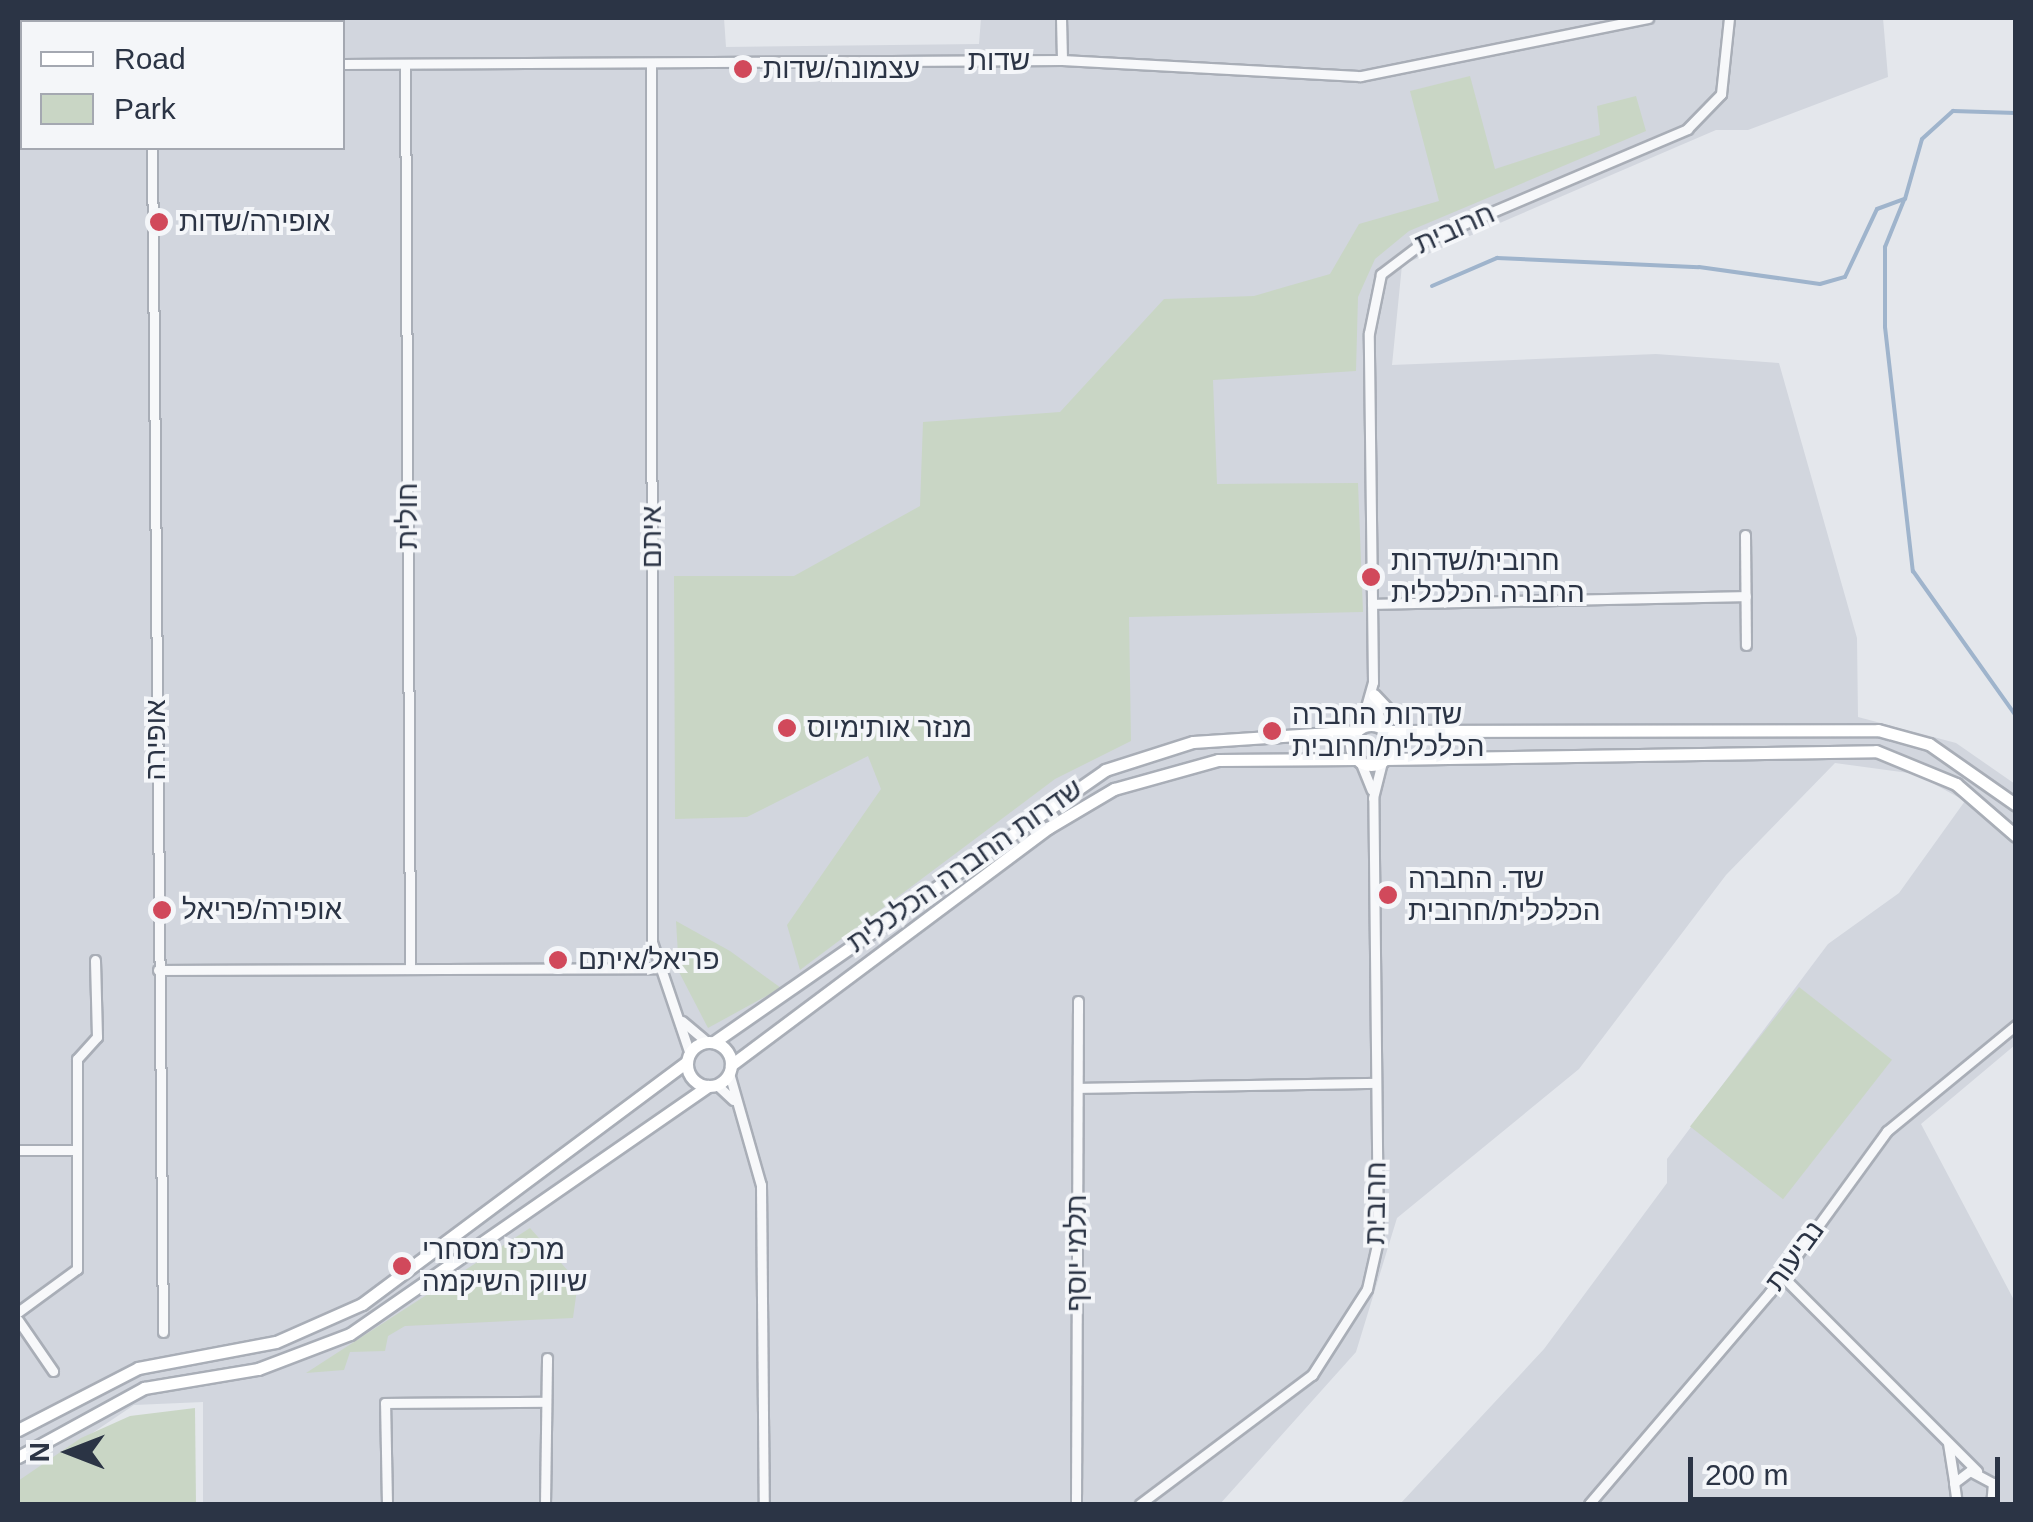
<!DOCTYPE html>
<html>
<head>
<meta charset="utf-8">
<style>
  body { margin:0 }
  #map { position:relative; width:2033px; height:1522px; overflow:hidden; background:#e4e7ec; font-family:Helvetica,"Noto Sans Hebrew",sans-serif }
  div>[style] { position:absolute }
  .built>* { inset:0; background:#d2d6de }
  .green>* { inset:0; background:#c9d6c5; transform-origin:0 0 }
  .stream>* { height:4px; margin:-2px; padding:0 2px; transform-origin:2px; border-radius:2px; background:#9fb4cc }
  .roads { filter:drop-shadow(2px 0 #a9aeb7) drop-shadow(-2px 0 #a9aeb7) drop-shadow(0 2px #a9aeb7) drop-shadow(0 -2px #a9aeb7) }
  .street>* { height:9px; margin:-4.5px; padding:0 4.5px; transform-origin:4.5px; border-radius:4.5px; background:#f7f8fa }
  .secondary>* { height:11px; margin:-5.5px; padding:0 5.5px; transform-origin:5.5px; border-radius:5.5px; background:#fff }
  .secondary>.ring { margin:-5.5px; padding:0; box-sizing:content-box; background:none; border:11px solid #fff; border-radius:50% }
  .dots>* { width:28px; height:28px; translate:-50% -50%; box-sizing:border-box; border:5px solid #f4f6f9; border-radius:50% }
  span { translate:-50% -50%; white-space:nowrap; text-align:center; line-height:1.15; -webkit-text-stroke:8px #f4f6f9; paint-order:stroke }
  .street-label { font-size:28px; color:#2b3445 }
  .poi-label { font-size:28px; color:#2b3445 }
  .left { translate:0 -50%; text-align:left }
  .frame { position:absolute; inset:0; border:20px solid #2b3445; pointer-events:none }
  .legend { position:absolute; left:20px; top:20px; width:325px; height:130px; box-sizing:border-box; background:#f4f6f9; border:2px solid #a4a8b1; margin:0; padding:12px 18px; list-style:none; font-size:30px; color:#2b3445 }
  .legend li { display:flex; align-items:center; gap:20px; height:50px }
  .legend b { width:50px; border:2px solid #a4a8b1 }
  .north { position:absolute; left:20px; top:1402px; width:100px; height:100px; -webkit-text-stroke:8px #f4f6f9; paint-order:stroke; rotate:270deg; font-size:28px; font-weight:700; line-height:40px; text-align:center; color:#2b3445 }
  .north::after { content:''; display:block; margin:auto; width:35px; height:45px; background:#2b3445; clip-path:polygon(50% 0,100% 100%,50% 72%,0 100%) }
  .scale { position:absolute; left:1688px; top:1457px; width:312px; height:45px; box-sizing:border-box; border:5px solid #2b3445; border-top:0; padding-left:12px; font-size:30px; line-height:35px; white-space:nowrap; color:#2b3445; -webkit-text-stroke:8px #f4f6f9; paint-order:stroke }
</style>
</head>
<body>
<div id="map">
  <div class="built">
    <div style="clip-path:polygon(38px 18px,724px 18px,726px 47px,979px 44px,981px 18px,1883px 18px,1888px 77px,1748px 130px,1716px 130px,1402px 265px,1392px 365px,1656px 354px,1779px 363px,1857px 638px,1858px 717px,1956px 743px,2015px 784px,2015px 1045px,1921px 1124px,2015px 1302px,2015px 1504px,1400px 1504px,1544px 1349px,1667px 1183px,1667px 1159px,1828px 944px,1899px 893px,1965px 801px,1916px 774px,1835px 763px,1726px 875px,1579px 1069px,1397px 1218px,1356px 1352px,1220px 1504px,203px 1504px,203px 1402px,134px 1405px,18px 1483px,18px 100px,22px 84px,22px 148px,342px 148px,342px 22px)"></div>
  </div>
  <div class="green">
    <div style="clip-path:polygon(1470px 76px,1495px 169px,1600px 135px,1597px 106px,1636px 96px,1646px 131px,1409px 231px,1375px 259px,1358px 297px,1356px 371px,1213px 380px,1217px 484px,1358px 483px,1363px 612px,1129px 617px,1131px 741px,1055px 779px,800px 970px,787px 925px,881px 789px,868px 756px,747px 817px,675px 819px,674px 576px,794px 576px,920px 506px,923px 422px,1060px 412px,1164px 299px,1254px 296px,1330px 274px,1359px 224px,1439px 201px,1410px 91px)"></div>
    <div style="clip-path:polygon(676px 921px,730px 951px,781px 988px,708px 1028px,679px 972px)"></div>
    <div style="left:1799px;top:987px;width:118px;height:177px;rotate:38deg"></div>
    <div style="clip-path:polygon(530px 1228px,578px 1282px,573px 1318px,405px 1326px,388px 1336px,385px 1351px,350px 1352px,344px 1370px,306px 1373px)"></div>
    <div style="clip-path:polygon(195px 1408px,196px 1504px,18px 1504px,18px 1481px,81px 1438px,130px 1416px)"></div>
  </div>
  <div class="stream">
    <div style="left:1904px;top:200px;width:51px;rotate:112deg"></div>
    <div style="left:1885px;top:247px;width:80px;rotate:90deg"></div>
    <div style="left:1885px;top:327px;width:246px;rotate:83.5deg"></div>
    <div style="left:1913px;top:571px;width:178px;rotate:54.6deg"></div>
    <div style="left:1432px;top:286px;width:71px;rotate:-23.3deg"></div>
    <div style="left:1497px;top:258px;width:202px;rotate:2.6deg"></div>
    <div style="left:1699px;top:267px;width:122px;rotate:8deg"></div>
    <div style="left:1820px;top:284px;width:26px;rotate:-16deg"></div>
    <div style="left:1845px;top:277px;width:75px;rotate:-64.8deg"></div>
    <div style="left:1877px;top:209px;width:30px;rotate:-20deg"></div>
    <div style="left:1905px;top:199px;width:62px;rotate:-74.2deg"></div>
    <div style="left:1922px;top:139px;width:42px;rotate:-42.1deg"></div>
    <div style="left:1953px;top:111px;width:63px;rotate:1.8deg"></div>
  </div>
  <div class="roads">
    <div class="street">
      <div style="left:138px;top:18px;width:4px;rotate:76deg"></div>
      <div style="left:1061px;top:18px;width:42px;rotate:88.6deg"></div>
      <div style="left:651px;top:63px;width:879px;rotate:89.93deg"></div>
      <div style="left:652px;top:942px;width:118px;rotate:71.3deg"></div>
      <div style="left:342px;top:64px;width:720px;rotate:-0.32deg"></div>
      <div style="left:1062px;top:60px;width:299px;rotate:3.1deg"></div>
      <div style="left:1361px;top:76px;width:293px;rotate:-11.4deg"></div>
      <div style="left:405px;top:64px;width:905px;rotate:89.68deg"></div>
      <div style="left:152px;top:148px;width:1184px;rotate:89.47deg"></div>
      <div style="left:1745px;top:535px;width:110px;rotate:89.5deg"></div>
      <div style="left:1372px;top:604px;width:374px;rotate:-1.2deg"></div>
      <div style="left:1375px;top:700px;width:29px;rotate:76deg"></div>
      <div style="left:1360px;top:728px;width:48px;rotate:-74.2deg"></div>
      <div style="left:1373px;top:682px;width:349px;rotate:-90.7deg"></div>
      <div style="left:1369px;top:333px;width:60px;rotate:-78.5deg"></div>
      <div style="left:1381px;top:274px;width:56px;rotate:-37.1deg"></div>
      <div style="left:1426px;top:240px;width:284px;rotate:-23deg"></div>
      <div style="left:1687px;top:129px;width:49px;rotate:-45.8deg"></div>
      <div style="left:1721px;top:94px;width:76px;rotate:-84deg"></div>
      <div style="left:1360px;top:761px;width:31px;rotate:68deg"></div>
      <div style="left:158px;top:970px;width:497px;rotate:-0.2deg"></div>
      <div style="left:682px;top:1021px;width:33px;rotate:40deg"></div>
      <div style="left:729px;top:1073px;width:116px;rotate:74.1deg"></div>
      <div style="left:761px;top:1185px;width:319px;rotate:89.5deg"></div>
      <div style="left:717px;top:1085px;width:22px;rotate:43deg"></div>
      <div style="left:1078px;top:1088px;width:298px;rotate:-1deg"></div>
      <div style="left:18px;top:1150px;width:59px"></div>
      <div style="left:1782px;top:1276px;width:276px;rotate:45deg"></div>
      <div style="left:18px;top:1312px;width:73px;rotate:-36.1deg"></div>
      <div style="left:77px;top:1269px;width:210px;rotate:-90deg"></div>
      <div style="left:77px;top:1059px;width:30px;rotate:-48deg"></div>
      <div style="left:97px;top:1037px;width:77px;rotate:-91.5deg"></div>
      <div style="left:18px;top:1320px;width:62px;rotate:55.5deg"></div>
      <div style="left:1948px;top:1443px;width:39px;rotate:81deg"></div>
      <div style="left:387px;top:1504px;width:101px;rotate:-91.1deg"></div>
      <div style="left:385px;top:1403px;width:161px;rotate:-0.4deg"></div>
      <div style="left:545px;top:1504px;width:146px;rotate:-89.2deg"></div>
      <div style="left:1076px;top:1504px;width:503px;rotate:-89.77deg"></div>
      <div style="left:1140px;top:1504px;width:215px;rotate:-36.9deg"></div>
      <div style="left:1312px;top:1375px;width:102px;rotate:-57.4deg"></div>
      <div style="left:1367px;top:1289px;width:50px;rotate:-77.3deg"></div>
      <div style="left:1378px;top:1240px;width:442px;rotate:-90.6deg"></div>
      <div style="left:1373px;top:798px;width:37px;rotate:-76deg"></div>
      <div style="left:1589px;top:1504px;width:279px;rotate:-49.5deg"></div>
      <div style="left:1770px;top:1292px;width:199px;rotate:-54deg"></div>
      <div style="left:1887px;top:1131px;width:167px;rotate:-39.4deg"></div>
      <div style="left:1957px;top:1504px;width:21px;rotate:-98deg"></div>
      <div style="left:1954px;top:1483px;width:20px;rotate:-37deg"></div>
      <div style="left:1970px;top:1471px;width:26px;rotate:28deg"></div>
      <div style="left:1993px;top:1483px;width:21px;rotate:95deg"></div>
    </div>
    <div class="secondary">
      <div style="left:1374px;top:695px;width:50px;rotate:46.6deg"></div>
      <div class="ring" style="left:1351px;top:725px;width:29px;height:29px"></div>
      <div style="left:1385px;top:731px;width:493px;rotate:-0.1deg"></div>
      <div style="left:1878px;top:730px;width:53px;rotate:15.4deg"></div>
      <div style="left:1929px;top:744px;width:106px;rotate:35deg"></div>
      <div style="left:1385px;top:759px;width:491px;rotate:-0.9deg"></div>
      <div style="left:1876px;top:751px;width:87px;rotate:22.4deg"></div>
      <div style="left:1956px;top:784px;width:79px;rotate:40.9deg"></div>
      <div style="left:714px;top:1042px;width:476px;rotate:-34.8deg"></div>
      <div style="left:1105px;top:770px;width:92px;rotate:-17.7deg"></div>
      <div style="left:1193px;top:742px;width:164px;rotate:-3.8deg"></div>
      <div class="ring" style="left:687px;top:1042px;width:33px;height:33px"></div>
      <div style="left:731px;top:1065px;width:396px;rotate:-36.8deg"></div>
      <div style="left:1048px;top:828px;width:77px;rotate:-30.6deg"></div>
      <div style="left:1114px;top:789px;width:108px;rotate:-15.6deg"></div>
      <div style="left:1218px;top:760px;width:139px;rotate:-0.4deg"></div>
      <div style="left:18px;top:1430px;width:135px;rotate:-27.3deg"></div>
      <div style="left:138px;top:1368px;width:140px;rotate:-10.7deg"></div>
      <div style="left:276px;top:1342px;width:94px;rotate:-23.8deg"></div>
      <div style="left:362px;top:1304px;width:405px;rotate:-36.7deg"></div>
      <div style="left:18px;top:1457px;width:144px;rotate:-28.7deg"></div>
      <div style="left:144px;top:1388px;width:116px;rotate:-9.5deg"></div>
      <div style="left:258px;top:1369px;width:98px;rotate:-20.8deg"></div>
      <div style="left:350px;top:1334px;width:436px;rotate:-34.7deg"></div>
    </div>
  </div>
  <div class="dots">
    <div style="left:743px;top:69px;background:#d1495b"></div>
    <div style="left:159px;top:222px;background:#d1495b"></div>
    <div style="left:1371px;top:577px;background:#d1495b"></div>
    <div style="left:787px;top:728px;background:#d1495b"></div>
    <div style="left:1272px;top:731px;background:#d1495b"></div>
    <div style="left:1388px;top:895px;background:#d1495b"></div>
    <div style="left:162px;top:910px;background:#d1495b"></div>
    <div style="left:558px;top:960px;background:#d1495b"></div>
    <div style="left:402px;top:1266px;background:#d1495b"></div>
  </div>
  <div class="street-label">
    <span style="left:999px;top:61px">שדות</span>
    <span style="left:1455px;top:229px;rotate:-24deg">חרובית</span>
    <span style="left:408px;top:516px;rotate:-90deg">חולית</span>
    <span style="left:652px;top:537px;rotate:-90deg">איתם</span>
    <span style="left:156px;top:740px;rotate:-90deg">אופירה</span>
    <span style="left:965px;top:866px;rotate:-35deg">שדרות החברה הכלכלית</span>
    <span style="left:1376px;top:1203px;rotate:-89deg">חרובית</span>
    <span style="left:1077px;top:1253px;rotate:-90deg">תלמי יוסף</span>
    <span style="left:1795px;top:1256px;rotate:-54deg">נביעות</span>
  </div>
  <div class="poi-label">
    <span class="left" style="left:763px;top:69px">עצמונה/שדות</span>
    <span class="left" style="left:179px;top:222px">אופירה/שדות</span>
    <span class="left" style="left:1391px;top:577px">חרובית/שדרות<br>החברה הכלכלית</span>
    <span class="left" style="left:1292px;top:731px">שדרות החברה<br>הכלכלית/חרובית</span>
    <span class="left" style="left:807px;top:728px">מנזר אותימיוס</span>
    <span class="left" style="left:1408px;top:895px">שד. החברה<br>הכלכלית/חרובית</span>
    <span class="left" style="left:182px;top:910px">אופירה/פריאל</span>
    <span class="left" style="left:578px;top:960px">פריאל/איתם</span>
    <span class="left" style="left:422px;top:1266px">מרכז מסחרי<br>שיווק השיקמה</span>
  </div>
  <div class="frame"></div>
  <ul class="legend">
  <li><b style="height:12px;background:#fff"></b>Road</li>
  <li><b style="height:28px;background:#c9d6c5"></b>Park</li>
  </ul>
  <div class="north">N</div>
  <div class="scale">200 m</div>
</div>
</body>
</html>
